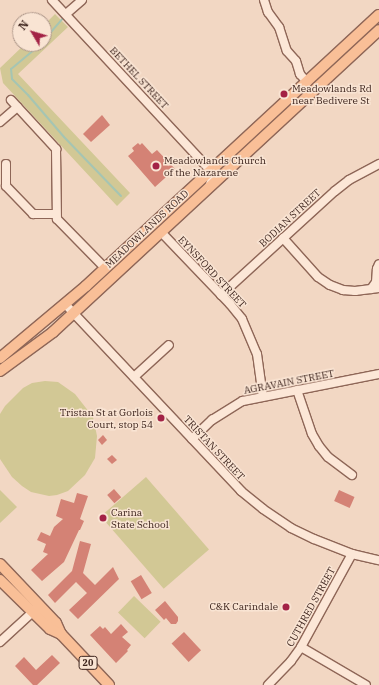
<!DOCTYPE html>
<html>
<head>
<meta charset="utf-8">
<style>
  body { margin:0 }
  #map { position:relative; width:379px; height:685px; overflow:hidden; background:#f2d7c3; font-family:"IBM Plex Serif",serif }
  div>[style] { position:absolute }
  .green>* { inset:0; background:#d2c895; transform-origin:0 0 }
  .stream>* { height:2px; margin:-1px; padding:0 1px; transform-origin:1px; border-radius:1px; background:#a5c5b3 }
  .building>* { inset:0; background:#d48275; transform-origin:0 0 }
  .roads { filter:drop-shadow(1px 0 #8e6657) drop-shadow(-1px 0 #8e6657) drop-shadow(0 1px #8e6657) drop-shadow(0 -1px #8e6657) }
  .minor>* { height:8px; margin:-4px; padding:0 4px; transform-origin:4px; border-radius:4px; background:#fce7d7 }
  .major>* { height:10px; margin:-5px; padding:0 5px; transform-origin:5px; border-radius:5px; background:#f9bf97 }
  .dots>* { width:11px; height:11px; translate:-50% -50%; box-sizing:border-box; border:2px solid #f9e4d3; border-radius:50% }
  span { translate:-50% -50%; white-space:nowrap; text-align:center; line-height:1.15; -webkit-text-stroke:3px #f9e4d3; paint-order:stroke }
  .shield-label span { padding:1px 3px; background:#f9e4d3; border:1px solid; border-radius:3px; -webkit-text-stroke-width:0 }
  .shield-label { font-size:9px; color:#3d241d; font-weight:700 }
  .street-label { font-size:10px; color:#3d241d }
  .poi-label { font-size:10px; color:#3d241d }
  .left { translate:0 -50%; text-align:left }
  .right { translate:-100% -50%; text-align:right }
  .north { position:absolute; left:12px; top:12px; width:40px; height:40px; box-sizing:border-box; background:#f9e4d3; border:1px solid #ae978a; border-radius:50%; rotate:308deg; font-size:11px; font-weight:700; line-height:16px; text-align:center; color:#3d241d }
  .north::after { content:''; display:block; margin:auto; width:14px; height:18px; background:#a32246; clip-path:polygon(50% 0,100% 100%,50% 72%,0 100%) }
</style>
</head>
<body>
<div id="map">
  <div class="green">
    <div style="clip-path:polygon(55px 14px,68px 27px,18px 74px,130px 193px,117px 206px,3px 83px,0 68px,25px 44px,44px 44px,44px 25px)"></div>
    <div style="clip-path:polygon(45px 381px,58px 382px,75px 394px,93px 417px,97px 436px,95px 458px,85px 475px,68px 491px,57px 495px,49px 496px,31px 492px,22px 486px,12px 477px,0 459px,0 414px,5px 406px,23px 388px,32px 383px)"></div>
    <div style="left:146px;top:477px;width:96px;height:60px;rotate:49deg"></div>
    <div style="clip-path:polygon(0 490px,17px 507px,0 523px)"></div>
    <div style="left:134px;top:596px;width:37px;height:23px;rotate:44deg"></div>
  </div>
  <div class="stream">
    <div style="left:44px;top:40px;width:30px;rotate:-49deg"></div>
    <div style="left:41px;top:44px;width:39px;rotate:140deg"></div>
    <div style="left:11px;top:69px;width:10px;rotate:84deg"></div>
    <div style="left:12px;top:79px;width:23px;rotate:45deg"></div>
    <div style="left:28px;top:95px;width:55px;rotate:49.4deg"></div>
    <div style="left:64px;top:137px;width:82px;rotate:46deg"></div>
  </div>
  <div class="building">
    <div style="clip-path:polygon(102px 115px,110px 125px,91px 142px,83px 134px)"></div>
    <div style="clip-path:polygon(138px 143px,140px 145px,142px 143px,152px 154px,157px 150px,175px 169px,155px 187px,128px 156px,134px 151px,132px 148px)"></div>
    <div style="clip-path:polygon(103px 435px,107px 440px,102px 445px,98px 440px)"></div>
    <div style="clip-path:polygon(112px 455px,117px 460px,112px 464px,107px 459px)"></div>
    <div style="left:114px;top:489px;width:11px;height:9px;rotate:49deg"></div>
    <div style="left:339px;top:490px;width:17px;height:12px;rotate:24deg"></div>
    <div style="clip-path:polygon(77px 493px,88px 496px,80px 519px,84px 521px,80px 530px,79px 530px,64px 562px,42px 581px,31px 570px,48px 554px,43px 552px,46px 544px,37px 540px,41px 532px,50px 536px,54px 527px,63px 519px,56px 516px,61px 499px,74px 503px)"></div>
    <div style="clip-path:polygon(80px 541px,91px 544px,83px 573px,95px 585px,113px 567px,119px 579px,78px 619px,69px 610px,87px 593px,76px 582px,55px 603px,48px 595px,72px 571px)"></div>
    <div style="left:141px;top:575px;width:21px;height:12px;rotate:59deg"></div>
    <div style="clip-path:polygon(165px 601px,178px 617px,178px 621px,176px 624px,171px 624px,166px 618px,164px 620px,155px 610px)"></div>
    <div style="clip-path:polygon(121px 624px,128px 632px,122px 637px,131px 645px,127px 650px,128px 651px,116px 663px,90px 635px,100px 626px,103px 629px,105px 627px,111px 634px)"></div>
    <div style="left:184px;top:632px;width:25px;height:17px;rotate:47deg"></div>
    <div style="clip-path:polygon(52px 655px,60px 663px,37px 685px,33px 685px,15px 666px,24px 657px,36px 670px)"></div>
  </div>
  <div class="roads">
    <div class="minor">
      <div style="left:52px;top:0;width:232px;rotate:47.1deg"></div>
      <div style="left:210px;top:170px;width:9px;rotate:77deg"></div>
      <div style="left:212px;top:179px;width:9px;rotate:111deg"></div>
      <div style="left:264px;top:0;width:13px;rotate:72deg"></div>
      <div style="left:268px;top:12px;width:19px;rotate:54deg"></div>
      <div style="left:279px;top:27px;width:25px;rotate:72deg"></div>
      <div style="left:287px;top:51px;width:13px;rotate:48deg"></div>
      <div style="left:296px;top:61px;width:14px;rotate:73deg"></div>
      <div style="left:300px;top:74px;width:11px;rotate:49deg"></div>
      <div style="left:66px;top:14px;width:21px;rotate:-41deg"></div>
      <div style="left:11px;top:100px;width:67px;rotate:47.4deg"></div>
      <div style="left:56px;top:149px;width:70px;rotate:89.2deg"></div>
      <div style="left:57px;top:219px;width:69px;rotate:45.6deg"></div>
      <div style="left:0;top:122px;width:23px;rotate:-41deg"></div>
      <div style="left:6px;top:164px;width:22px;rotate:90deg"></div>
      <div style="left:6px;top:186px;width:39px;rotate:46deg"></div>
      <div style="left:33px;top:214px;width:23px"></div>
      <div style="left:161px;top:232px;width:100px;rotate:46.2deg"></div>
      <div style="left:230px;top:304px;width:19px;rotate:51deg"></div>
      <div style="left:242px;top:319px;width:38px;rotate:67deg"></div>
      <div style="left:257px;top:354px;width:43px;rotate:82.1deg"></div>
      <div style="left:283px;top:238px;width:52px;rotate:48.1deg"></div>
      <div style="left:318px;top:277px;width:14px;rotate:34deg"></div>
      <div style="left:330px;top:285px;width:14px;rotate:21deg"></div>
      <div style="left:343px;top:290px;width:12px;rotate:5deg"></div>
      <div style="left:355px;top:291px;width:24px;rotate:-7deg"></div>
      <div style="left:371px;top:289px;width:9px;rotate:-54deg"></div>
      <div style="left:376px;top:282px;width:13px;rotate:-86deg"></div>
      <div style="left:377px;top:269px;width:5px;rotate:-68deg"></div>
      <div style="left:221px;top:295px;width:154px;rotate:-42.4deg"></div>
      <div style="left:335px;top:191px;width:18px;rotate:-38deg"></div>
      <div style="left:349px;top:180px;width:34px;rotate:-28deg"></div>
      <div style="left:65px;top:304px;width:257px;rotate:46.7deg"></div>
      <div style="left:241px;top:491px;width:28px;rotate:39deg"></div>
      <div style="left:263px;top:509px;width:34px;rotate:34deg"></div>
      <div style="left:291px;top:528px;width:25px;rotate:26deg"></div>
      <div style="left:314px;top:539px;width:41px;rotate:21.5deg"></div>
      <div style="left:352px;top:554px;width:28px;rotate:13deg"></div>
      <div style="left:134px;top:377px;width:47px;rotate:-42.4deg"></div>
      <div style="left:297px;top:390px;width:46px;rotate:71.2deg"></div>
      <div style="left:312px;top:434px;width:14px;rotate:60deg"></div>
      <div style="left:319px;top:446px;width:14px;rotate:51deg"></div>
      <div style="left:328px;top:457px;width:30px;rotate:37deg"></div>
      <div style="left:192px;top:439px;width:28px;rotate:-44deg"></div>
      <div style="left:212px;top:420px;width:36px;rotate:-32deg"></div>
      <div style="left:243px;top:401px;width:139px;rotate:-11.2deg"></div>
      <div style="left:0;top:642px;width:49px;rotate:-42.5deg"></div>
      <div style="left:301px;top:647px;width:75px;rotate:30.3deg"></div>
      <div style="left:268px;top:685px;width:33px;rotate:-46deg"></div>
      <div style="left:291px;top:661px;width:17px;rotate:-54deg"></div>
      <div style="left:301px;top:647px;width:106px;rotate:-61.3deg"></div>
    </div>
    <div class="major">
      <div style="left:0;top:358px;width:112px;rotate:-39.9deg"></div>
      <div style="left:86px;top:286px;width:399px;rotate:-42.8deg"></div>
      <div style="left:0;top:371px;width:66px;rotate:-36.3deg"></div>
      <div style="left:53px;top:332px;width:444px;rotate:-42.8deg"></div>
      <div style="left:0;top:564px;width:81px;rotate:46.5deg"></div>
      <div style="left:56px;top:623px;width:12px;rotate:66deg"></div>
      <div style="left:61px;top:634px;width:70px;rotate:46.7deg"></div>
      <div style="left:0;top:580px;width:70px;rotate:44.4deg"></div>
      <div style="left:50px;top:629px;width:12px;rotate:24deg"></div>
    </div>
  </div>
  <div class="dots">
    <div style="left:284px;top:94px;background:#a32246"></div>
    <div style="left:156px;top:166px;background:#a32246"></div>
    <div style="left:161px;top:418px;background:#a32246"></div>
    <div style="left:103px;top:518px;background:#a32246"></div>
    <div style="left:286px;top:607px;background:#a32246"></div>
  </div>
  <div class="shield-label">
    <span style="left:88px;top:663px">20</span>
  </div>
  <div class="street-label">
    <span style="left:139px;top:78px;rotate:47deg">BETHEL STREET</span>
    <span style="left:290px;top:218px;rotate:-43deg">BODIAN STREET</span>
    <span style="left:147px;top:229px;rotate:-43deg">MEADOWLANDS ROAD</span>
    <span style="left:212px;top:272px;rotate:47deg">EYNSFORD STREET</span>
    <span style="left:289px;top:382px;rotate:-11deg">AGRAVAIN STREET</span>
    <span style="left:214px;top:448px;rotate:47deg">TRISTAN STREET</span>
    <span style="left:311px;top:607px;rotate:-61deg">CUTHRED STREET</span>
  </div>
  <div class="poi-label">
    <span class="left" style="left:292px;top:94px">Meadowlands Rd<br>near Bedivere St</span>
    <span class="left" style="left:164px;top:166px">Meadowlands Church<br>of the Nazarene</span>
    <span class="right" style="left:153px;top:418px">Tristan St at Gorlois<br>Court, stop 54</span>
    <span class="left" style="left:111px;top:518px">Carina<br>State School</span>
    <span class="right" style="left:278px;top:607px">C&amp;K Carindale</span>
  </div>
  <div class="north">N</div>
</div>
</body>
</html>
